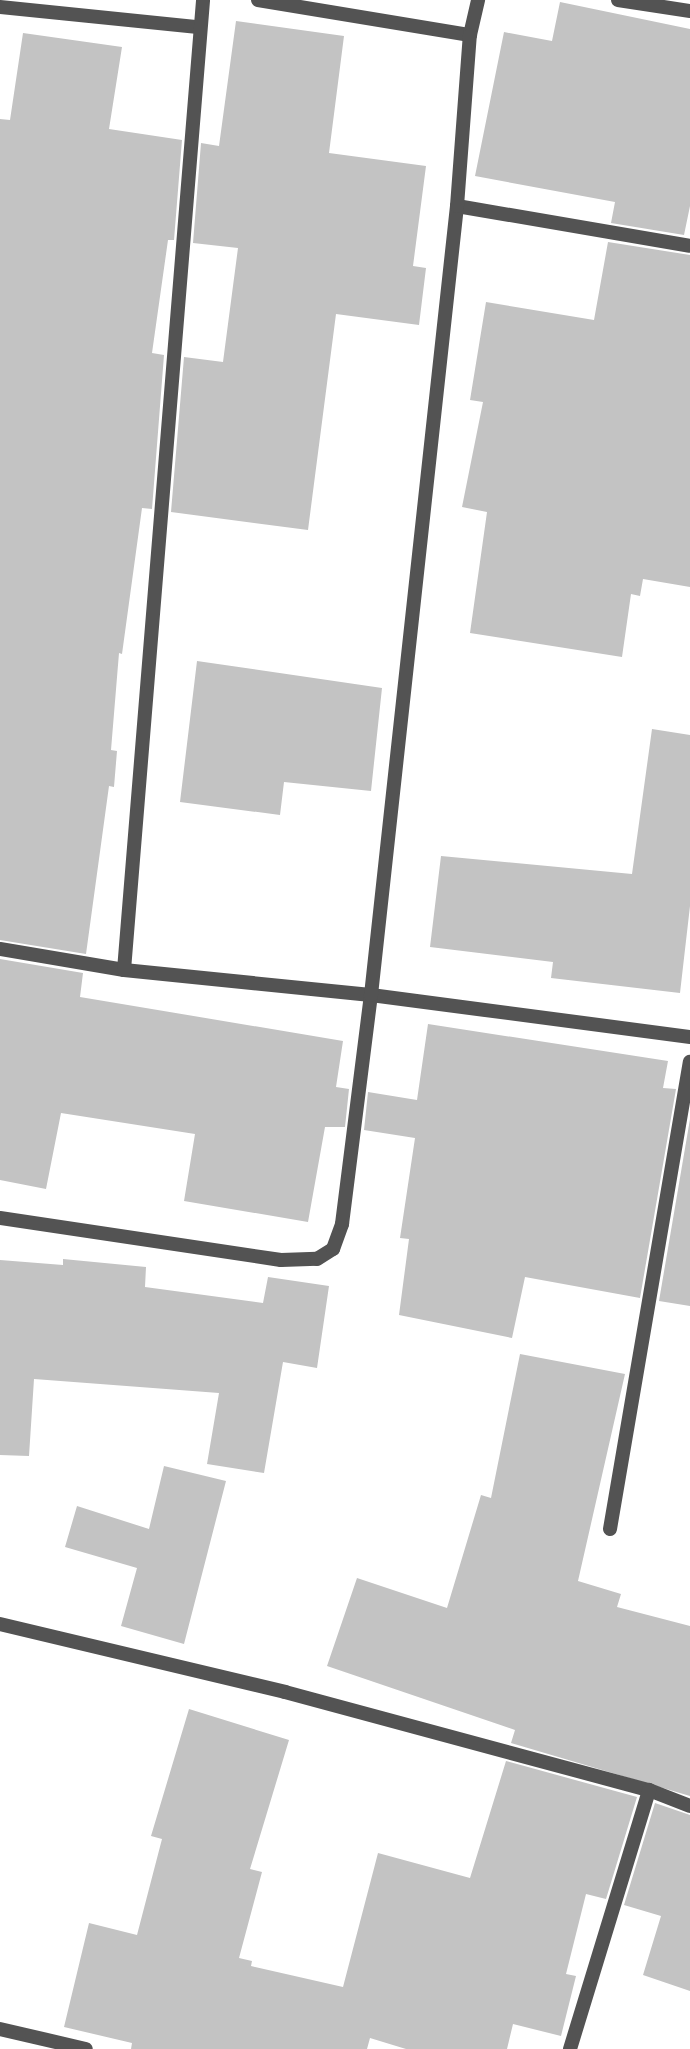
<!DOCTYPE html>
<html>
<head>
<meta charset="utf-8">
<style>
  body { margin:0 }
  #map { position:relative; width:690px; height:2049px; overflow:hidden; background:#fff; font-family:"Public Sans",sans-serif }
  div>[style] { position:absolute }
  .building>* { inset:0; background:#c3c3c3 }
  .street>* { height:14px; margin:-7px; padding:0 7px; transform-origin:7px; border-radius:7px; background:#535353 }
  span { translate:-50% -50%; white-space:nowrap; text-align:center; line-height:1.15; -webkit-text-stroke:6px #fff; paint-order:stroke }
</style>
</head>
<body>
<div id="map">
  <div class="building">
    <div style="clip-path:polygon(560px 2px,690px 29px,690px 206px,684px 235px,611px 223px,615px 202px,475px 176px,504px 32px,552px 41px)"></div>
    <div style="clip-path:polygon(236px 21px,344px 36px,329px 153px,426px 166px,413px 266px,426px 268px,419px 325px,336px 314px,308px 530px,171px 512px,184px 357px,223px 362px,238px 248px,193px 243px,201px 143px,219px 146px)"></div>
    <div style="clip-path:polygon(23px 33px,122px 47px,109px 129px,182px 140px,174px 240px,168px 240px,152px 353px,164px 355px,152px 509px,142px 508px,122px 654px,119px 653px,111px 750px,117px 751px,114px 787px,109px 786px,86px 954px,0 940px,0 119px,10px 120px)"></div>
    <div style="clip-path:polygon(608px 242px,690px 255px,690px 587px,643px 579px,640px 596px,631px 594px,622px 657px,470px 633px,487px 512px,462px 507px,483px 402px,470px 400px,486px 302px,594px 320px)"></div>
    <div style="clip-path:polygon(197px 661px,382px 688px,371px 791px,284px 782px,280px 815px,180px 802px)"></div>
    <div style="clip-path:polygon(652px 729px,690px 735px,690px 906px,680px 993px,551px 978px,553px 962px,430px 947px,441px 856px,632px 874px)"></div>
    <div style="clip-path:polygon(0 959px,83px 973px,80px 997px,343px 1041px,336px 1087px,349px 1089px,345px 1127px,325px 1127px,308px 1222px,184px 1201px,195px 1134px,61px 1113px,46px 1189px,0 1180px)"></div>
    <div style="clip-path:polygon(428px 1024px,668px 1061px,663px 1088px,676px 1089px,640px 1298px,525px 1277px,512px 1338px,399px 1315px,409px 1239px,400px 1238px,415px 1138px,364px 1130px,368px 1092px,417px 1100px)"></div>
    <div style="clip-path:polygon(690px 1119px,690px 1306px,659px 1301px)"></div>
    <div style="clip-path:polygon(63px 1259px,146px 1267px,145px 1287px,263px 1303px,268px 1277px,329px 1286px,317px 1368px,283px 1362px,264px 1473px,207px 1464px,219px 1393px,34px 1379px,29px 1456px,0 1455px,0 1260px,63px 1265px)"></div>
    <div style="clip-path:polygon(520px 1354px,625px 1374px,578px 1581px,621px 1594px,617px 1607px,690px 1626px,690px 1796px,511px 1743px,515px 1730px,327px 1666px,357px 1578px,447px 1608px,481px 1495px,491px 1498px)"></div>
    <div style="clip-path:polygon(164px 1466px,226px 1481px,184px 1644px,121px 1626px,137px 1568px,65px 1547px,77px 1506px,149px 1529px)"></div>
    <div style="clip-path:polygon(189px 1709px,289px 1740px,250px 1869px,262px 1872px,239px 1958px,252px 1961px,251px 1966px,343px 1987px,378px 1853px,470px 1878px,506px 1761px,637px 1797px,606px 1899px,586px 1894px,566px 1974px,576px 1976px,561px 2036px,513px 2024px,507px 2049px,406px 2049px,370px 2038px,367px 2049px,131px 2049px,132px 2043px,64px 2027px,89px 1923px,137px 1935px,162px 1839px,151px 1836px)"></div>
    <div style="clip-path:polygon(655px 1803px,690px 1815px,690px 1991px,643px 1975px,661px 1916px,624px 1905px)"></div>
  </div>
  <div class="street">
    <div style="left:258px;top:0;width:215px;rotate:9.4deg"></div>
    <div style="left:470px;top:35px;width:36px;rotate:-77deg"></div>
    <div style="left:618px;top:0;width:73px;rotate:8.7deg"></div>
    <div style="left:0;top:7px;width:199px;rotate:5.8deg"></div>
    <div style="left:457px;top:206px;width:236px;rotate:9.7deg"></div>
    <div style="left:0;top:949px;width:126px;rotate:9.6deg"></div>
    <div style="left:124px;top:970px;width:248px;rotate:5.8deg"></div>
    <div style="left:371px;top:995px;width:322px;rotate:7.5deg"></div>
    <div style="left:124px;top:970px;width:973px;rotate:-85.34deg"></div>
    <div style="left:0;top:1218px;width:284px;rotate:8.5deg"></div>
    <div style="left:281px;top:1260px;width:36px;rotate:-2deg"></div>
    <div style="left:317px;top:1259px;width:19px;rotate:-32deg"></div>
    <div style="left:333px;top:1249px;width:27px;rotate:-70deg"></div>
    <div style="left:342px;top:1224px;width:231px;rotate:-82.8deg"></div>
    <div style="left:371px;top:995px;width:794px;rotate:-83.78deg"></div>
    <div style="left:457px;top:206px;width:171px;rotate:-85.7deg"></div>
    <div style="left:610px;top:1529px;width:474px;rotate:-80.3deg"></div>
    <div style="left:0;top:1624px;width:293px;rotate:13.4deg"></div>
    <div style="left:285px;top:1692px;width:377px;rotate:15.1deg"></div>
    <div style="left:649px;top:1790px;width:44px;rotate:21.3deg"></div>
    <div style="left:0;top:2029px;width:88px;rotate:13.1deg"></div>
    <div style="left:570px;top:2049px;width:271px;rotate:-73deg"></div>
  </div>
</div>
</body>
</html>
